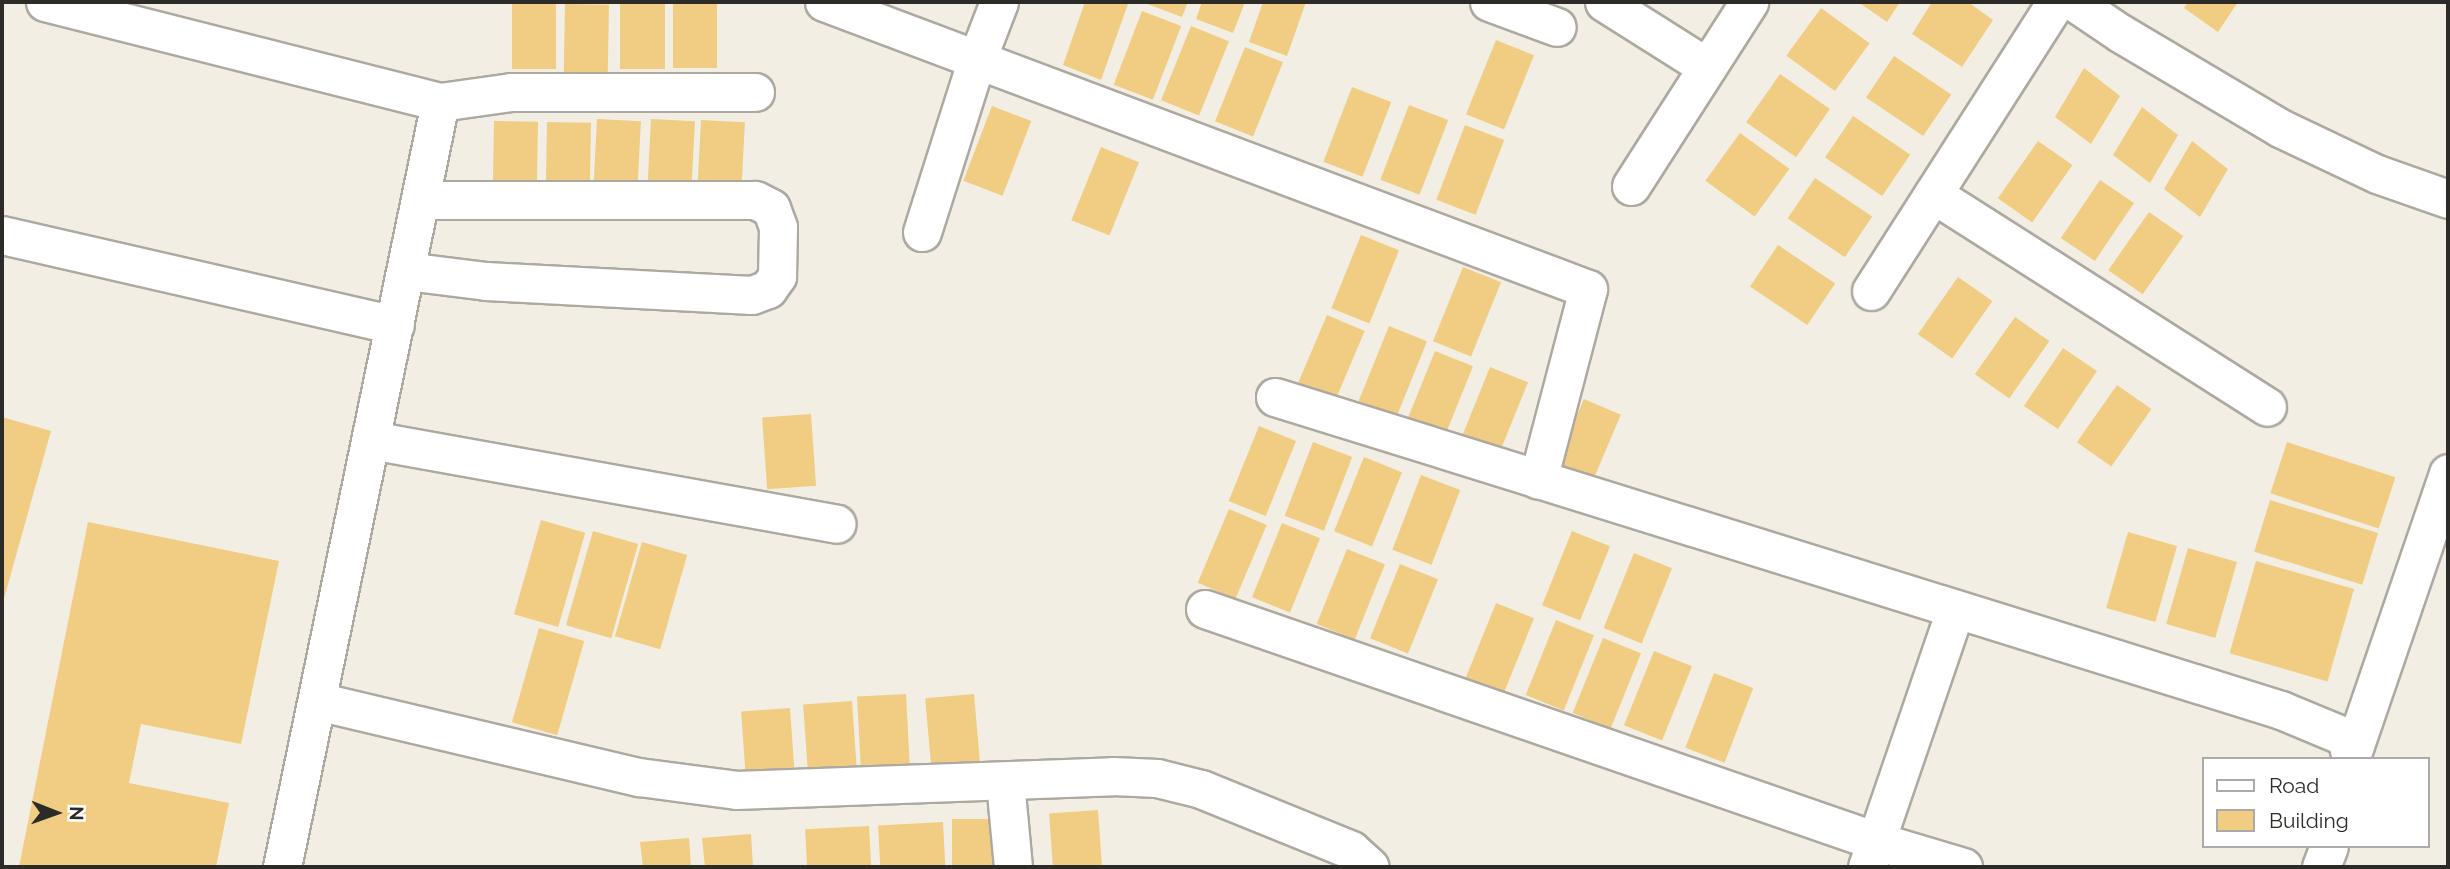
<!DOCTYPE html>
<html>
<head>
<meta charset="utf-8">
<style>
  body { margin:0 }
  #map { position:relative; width:2450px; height:869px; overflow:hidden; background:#f3eee4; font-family:Raleway,sans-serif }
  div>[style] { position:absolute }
  .building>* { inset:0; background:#f0cd82; transform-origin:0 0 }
  .roads { filter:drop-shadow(2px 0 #aea9a0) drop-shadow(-2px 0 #aea9a0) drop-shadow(0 2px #aea9a0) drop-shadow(0 -2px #aea9a0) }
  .street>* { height:37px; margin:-18.5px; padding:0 18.5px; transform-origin:18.5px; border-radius:18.5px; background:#fff }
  span { translate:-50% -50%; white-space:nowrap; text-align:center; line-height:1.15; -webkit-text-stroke:6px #fff; paint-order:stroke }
  .frame { position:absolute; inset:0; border:4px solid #2d2b27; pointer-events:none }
  .legend { position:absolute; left:2202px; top:757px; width:228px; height:91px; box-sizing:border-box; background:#fff; border:2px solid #abaaa9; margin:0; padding:9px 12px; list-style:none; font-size:21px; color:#2d2b27 }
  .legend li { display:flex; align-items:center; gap:14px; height:35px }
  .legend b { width:35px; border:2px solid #abaaa9 }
  .north { position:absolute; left:21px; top:778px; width:70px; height:70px; -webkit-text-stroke:5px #fff; paint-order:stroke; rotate:91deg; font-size:19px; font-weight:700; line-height:28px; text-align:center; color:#2d2b27 }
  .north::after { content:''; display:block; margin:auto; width:24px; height:32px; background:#2d2b27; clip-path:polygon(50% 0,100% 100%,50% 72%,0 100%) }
</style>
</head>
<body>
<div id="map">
  <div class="building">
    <div style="left:512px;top:2px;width:44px;height:67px"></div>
    <div style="left:620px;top:2px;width:45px;height:67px"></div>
    <div style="left:673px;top:2px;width:44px;height:66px"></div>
    <div style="clip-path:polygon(1085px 2px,1128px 4px,1101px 80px,1063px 65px)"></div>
    <div style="clip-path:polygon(1142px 2px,1188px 2px,1182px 17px)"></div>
    <div style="clip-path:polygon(1202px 2px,1245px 2px,1233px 33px,1196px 19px)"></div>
    <div style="clip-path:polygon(1263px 2px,1306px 2px,1287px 56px,1249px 42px)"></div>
    <div style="clip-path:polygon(1858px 2px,1900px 2px,1887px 22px)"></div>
    <div style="clip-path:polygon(1932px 2px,1968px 2px,1993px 20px,1962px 67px,1912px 34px)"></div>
    <div style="clip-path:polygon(2188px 2px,2238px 2px,2218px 32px,2184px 8px)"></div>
    <div style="left:565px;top:4px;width:44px;height:72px;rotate:1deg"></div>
    <div style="left:1821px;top:8px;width:60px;height:59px;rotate:36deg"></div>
    <div style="left:1142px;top:11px;width:42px;height:79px;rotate:21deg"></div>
    <div style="left:1191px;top:26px;width:41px;height:80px;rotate:22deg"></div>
    <div style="left:1496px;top:40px;width:41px;height:80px;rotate:22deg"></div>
    <div style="left:1245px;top:47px;width:41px;height:80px;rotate:22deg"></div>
    <div style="left:1894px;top:56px;width:69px;height:50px;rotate:34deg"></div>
    <div style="clip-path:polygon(2084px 68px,2120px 96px,2091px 144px,2055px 117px)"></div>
    <div style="left:1780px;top:74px;width:61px;height:59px;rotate:35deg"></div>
    <div style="left:1352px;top:87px;width:42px;height:80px;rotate:21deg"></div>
    <div style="left:1409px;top:105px;width:42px;height:80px;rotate:21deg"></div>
    <div style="left:992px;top:106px;width:42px;height:80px;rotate:21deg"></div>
    <div style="clip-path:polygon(2142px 107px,2178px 135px,2150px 183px,2113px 155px)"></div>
    <div style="left:1853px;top:116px;width:69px;height:50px;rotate:34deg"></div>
    <div style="left:597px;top:119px;width:44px;height:72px;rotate:3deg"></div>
    <div style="left:651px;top:119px;width:44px;height:72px;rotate:3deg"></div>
    <div style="left:701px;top:120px;width:44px;height:72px;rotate:3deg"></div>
    <div style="left:494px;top:121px;width:44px;height:71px;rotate:1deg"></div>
    <div style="left:547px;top:122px;width:44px;height:71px;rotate:1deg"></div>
    <div style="left:1465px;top:125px;width:42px;height:80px;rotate:21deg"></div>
    <div style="left:1740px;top:133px;width:61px;height:59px;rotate:36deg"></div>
    <div style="left:2038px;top:141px;width:42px;height:70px;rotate:35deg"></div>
    <div style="clip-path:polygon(2192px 141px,2228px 169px,2200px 217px,2164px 189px)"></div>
    <div style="left:1101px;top:147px;width:41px;height:79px;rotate:22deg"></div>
    <div style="left:1815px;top:178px;width:69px;height:49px;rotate:34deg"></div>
    <div style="left:2100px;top:180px;width:41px;height:70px;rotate:34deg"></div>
    <div style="left:2149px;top:212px;width:42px;height:71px;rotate:35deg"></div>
    <div style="left:1361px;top:235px;width:41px;height:79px;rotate:22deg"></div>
    <div style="left:1778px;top:245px;width:69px;height:50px;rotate:34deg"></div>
    <div style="left:1463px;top:267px;width:41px;height:80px;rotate:22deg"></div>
    <div style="left:1958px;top:277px;width:42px;height:70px;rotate:35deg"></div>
    <div style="left:1327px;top:315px;width:41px;height:81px;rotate:23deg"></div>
    <div style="left:2015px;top:317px;width:42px;height:70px;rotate:35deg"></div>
    <div style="left:1389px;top:326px;width:41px;height:81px;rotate:22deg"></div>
    <div style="left:2063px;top:348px;width:41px;height:70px;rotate:34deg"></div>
    <div style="left:1435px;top:351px;width:41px;height:80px;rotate:22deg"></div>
    <div style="left:1490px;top:367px;width:41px;height:79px;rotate:22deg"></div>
    <div style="left:2117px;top:385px;width:42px;height:70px;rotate:35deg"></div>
    <div style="left:1584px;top:399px;width:40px;height:81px;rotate:23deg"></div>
    <div style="left:811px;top:414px;width:72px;height:49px;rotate:86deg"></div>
    <div style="clip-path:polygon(2px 417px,51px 431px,3px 602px,2px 602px)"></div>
    <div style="left:1259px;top:426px;width:40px;height:81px;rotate:22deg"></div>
    <div style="left:1313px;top:442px;width:42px;height:79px;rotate:21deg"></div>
    <div style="left:2287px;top:442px;width:114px;height:54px;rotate:18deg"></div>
    <div style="left:1364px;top:457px;width:41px;height:80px;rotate:22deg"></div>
    <div style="left:1421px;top:475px;width:42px;height:80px;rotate:21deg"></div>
    <div style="left:2270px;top:500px;width:113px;height:54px;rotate:17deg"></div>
    <div style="left:1229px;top:509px;width:41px;height:80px;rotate:23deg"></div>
    <div style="left:541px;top:520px;width:46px;height:98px;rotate:16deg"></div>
    <div style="clip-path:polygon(88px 522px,279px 561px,241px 744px,141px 724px,129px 783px,229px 803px,216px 867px,19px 867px)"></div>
    <div style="left:1282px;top:523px;width:41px;height:80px;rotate:22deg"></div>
    <div style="left:593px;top:531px;width:47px;height:98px;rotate:16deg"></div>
    <div style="left:1572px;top:531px;width:41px;height:80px;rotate:22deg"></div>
    <div style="left:2128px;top:532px;width:51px;height:79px;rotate:16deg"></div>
    <div style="left:642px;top:542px;width:47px;height:98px;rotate:16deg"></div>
    <div style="left:2188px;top:548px;width:51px;height:79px;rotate:16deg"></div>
    <div style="left:1347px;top:549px;width:41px;height:81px;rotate:22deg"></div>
    <div style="left:1634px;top:553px;width:41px;height:81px;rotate:22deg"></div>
    <div style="left:2256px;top:561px;width:102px;height:96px;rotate:16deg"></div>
    <div style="left:1400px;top:564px;width:41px;height:80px;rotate:22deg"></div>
    <div style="left:1496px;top:603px;width:41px;height:81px;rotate:22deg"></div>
    <div style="left:1556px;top:620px;width:41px;height:81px;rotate:22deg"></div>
    <div style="left:539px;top:628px;width:47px;height:98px;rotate:16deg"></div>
    <div style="left:1603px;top:638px;width:41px;height:81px;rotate:22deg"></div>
    <div style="left:1654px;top:651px;width:41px;height:80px;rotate:22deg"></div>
    <div style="left:1714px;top:673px;width:42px;height:80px;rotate:21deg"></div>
    <div style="left:906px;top:694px;width:72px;height:49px;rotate:87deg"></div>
    <div style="left:974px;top:694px;width:72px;height:49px;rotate:85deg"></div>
    <div style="left:852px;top:701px;width:72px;height:49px;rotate:86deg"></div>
    <div style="left:790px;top:708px;width:72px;height:49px;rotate:86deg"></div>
    <div style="left:1098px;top:810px;width:57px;height:49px;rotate:86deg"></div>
    <div style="left:952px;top:819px;width:50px;height:48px"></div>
    <div style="left:943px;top:822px;width:45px;height:65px;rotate:87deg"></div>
    <div style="left:869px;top:826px;width:41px;height:64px;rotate:87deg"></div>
    <div style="clip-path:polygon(751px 834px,753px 867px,705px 867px,702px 838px)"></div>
    <div style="clip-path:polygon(689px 838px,691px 867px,643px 867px,640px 842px)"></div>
  </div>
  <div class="roads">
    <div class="street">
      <div style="left:45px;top:2px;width:407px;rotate:14.2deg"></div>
      <div style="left:440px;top:102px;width:72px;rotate:-8deg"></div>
      <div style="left:511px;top:92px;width:244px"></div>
      <div style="left:824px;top:2px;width:816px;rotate:20.59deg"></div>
      <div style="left:1588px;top:289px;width:197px;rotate:104.7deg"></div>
      <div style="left:1489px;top:2px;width:72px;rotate:20.2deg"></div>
      <div style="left:1604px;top:2px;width:122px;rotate:32.3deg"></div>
      <div style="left:2074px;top:2px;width:55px;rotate:34deg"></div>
      <div style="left:2120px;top:33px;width:186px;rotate:30.7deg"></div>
      <div style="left:2280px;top:128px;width:107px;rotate:25.4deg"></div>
      <div style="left:2377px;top:174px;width:75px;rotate:19.4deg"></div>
      <div style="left:1631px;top:186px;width:219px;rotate:-57.3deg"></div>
      <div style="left:1933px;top:194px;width:396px;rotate:32.5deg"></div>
      <div style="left:922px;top:232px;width:182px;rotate:-72.4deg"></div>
      <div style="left:977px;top:59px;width:61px;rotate:-68.9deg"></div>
      <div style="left:2px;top:235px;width:403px;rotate:12.9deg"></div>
      <div style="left:406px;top:271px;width:81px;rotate:7.1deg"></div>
      <div style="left:486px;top:281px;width:266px;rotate:3deg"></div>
      <div style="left:752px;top:295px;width:17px;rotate:-21deg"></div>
      <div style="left:768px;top:289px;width:16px;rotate:-55deg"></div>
      <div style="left:777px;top:276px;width:49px;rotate:-88.8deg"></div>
      <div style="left:778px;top:227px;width:20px;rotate:-110deg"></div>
      <div style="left:771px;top:208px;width:18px;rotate:-153deg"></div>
      <div style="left:755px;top:200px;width:335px;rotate:180deg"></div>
      <div style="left:1871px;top:291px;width:343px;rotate:-57.4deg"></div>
      <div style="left:1275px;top:397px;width:1054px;rotate:17.28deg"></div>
      <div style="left:2281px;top:710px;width:70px;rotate:22.6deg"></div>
      <div style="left:2346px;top:737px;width:23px;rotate:77deg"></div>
      <div style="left:371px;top:440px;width:473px;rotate:10.2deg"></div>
      <div style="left:1205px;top:609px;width:710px;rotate:19.07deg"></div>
      <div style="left:1876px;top:841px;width:244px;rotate:-71.1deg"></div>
      <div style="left:317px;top:701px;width:331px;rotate:13.3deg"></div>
      <div style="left:639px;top:777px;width:98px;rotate:7.6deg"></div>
      <div style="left:736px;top:790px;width:377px;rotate:-2.1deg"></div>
      <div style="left:1113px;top:776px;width:44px;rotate:2.6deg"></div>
      <div style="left:1157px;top:778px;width:45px;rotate:14deg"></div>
      <div style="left:1201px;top:789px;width:162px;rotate:22.1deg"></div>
      <div style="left:1351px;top:850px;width:25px;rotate:42deg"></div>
      <div style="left:2352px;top:754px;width:297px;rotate:-71.1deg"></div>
      <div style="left:1005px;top:782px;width:85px;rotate:84.6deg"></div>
      <div style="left:282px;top:867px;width:781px;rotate:-78.33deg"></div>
      <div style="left:1867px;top:867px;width:28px;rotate:-71deg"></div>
      <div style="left:1876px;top:841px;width:91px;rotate:16.6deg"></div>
      <div style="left:2321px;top:867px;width:22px;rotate:-69deg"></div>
    </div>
  </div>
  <div class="frame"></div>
  <ul class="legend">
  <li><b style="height:9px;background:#fff"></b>Road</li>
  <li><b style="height:19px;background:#f0cd82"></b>Building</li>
  </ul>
  <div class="north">N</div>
</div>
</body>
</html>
